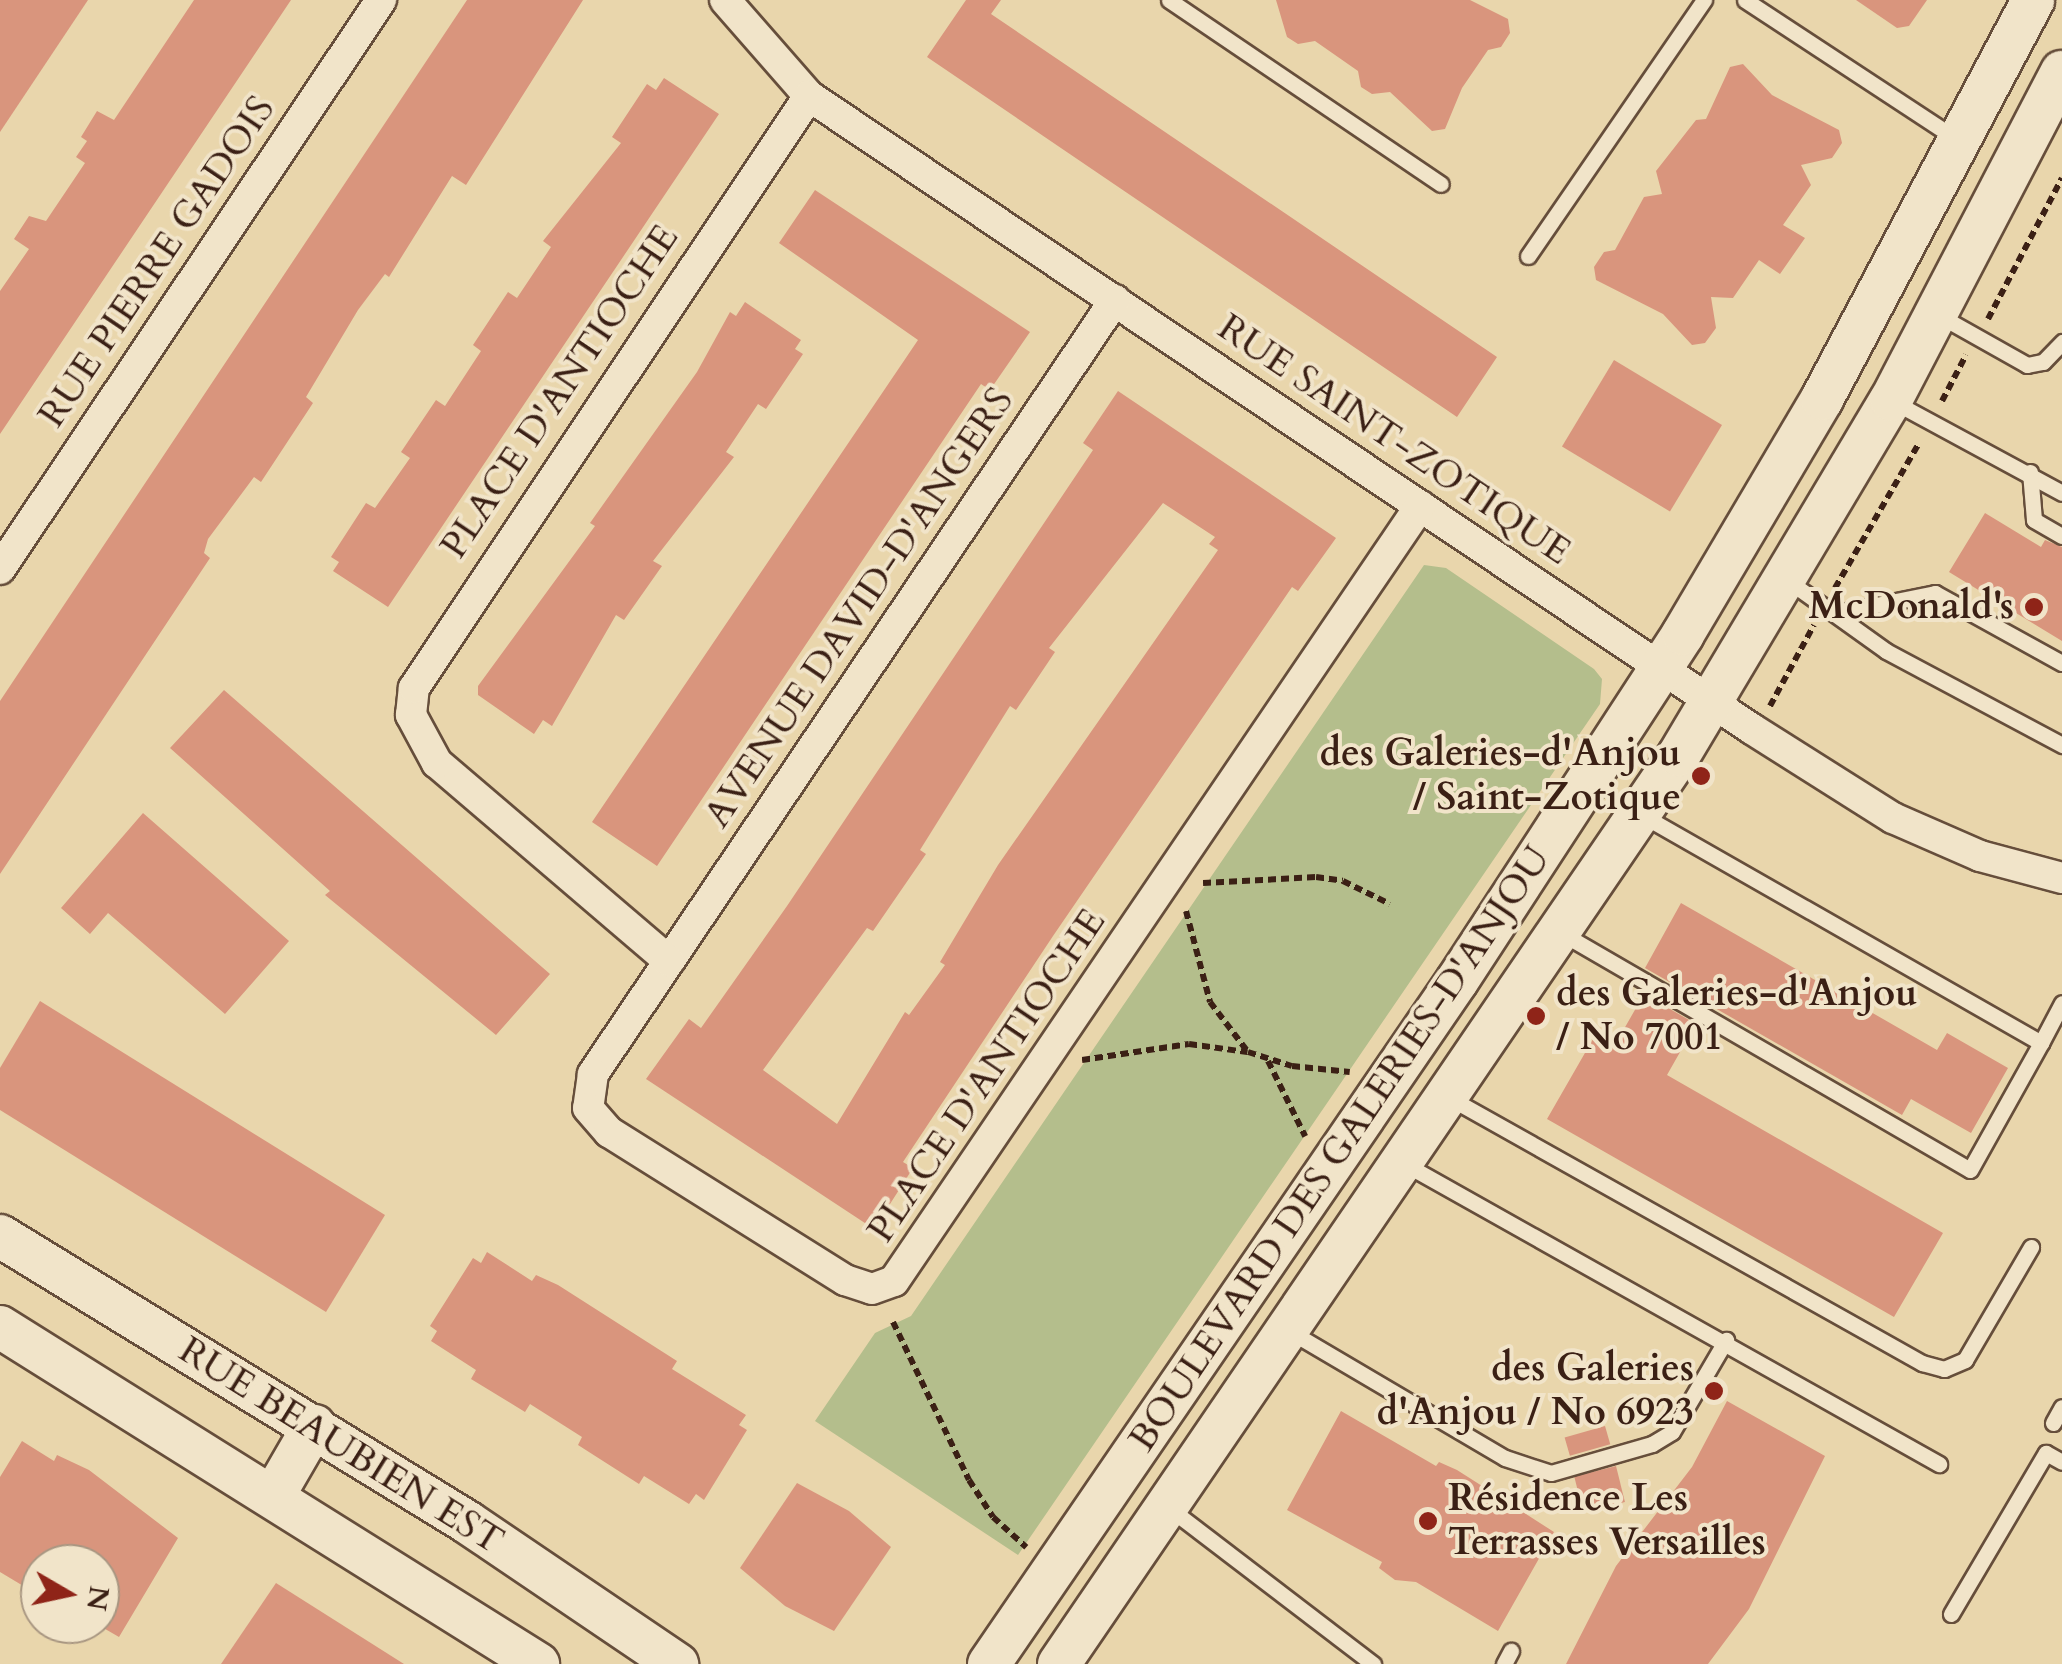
<!DOCTYPE html>
<html>
<head>
<meta charset="utf-8">
<style>
  body { margin:0 }
  #map { position:relative; width:2062px; height:1664px; overflow:hidden; background:#e9d6ac; font-family:Cardo,serif }
  div>[style] { position:absolute }
  .green>* { inset:0; background:#b4be8c }
  .building>* { inset:0; background:#d9957d; transform-origin:0 0 }
  .path>* { height:6px; margin-top:-3px; transform-origin:0; background:repeating-linear-gradient(90deg,#3b2015 0 8px,transparent 0 13px) }
  .roads { filter:drop-shadow(2px 0 #664e3b) drop-shadow(-2px 0 #664e3b) drop-shadow(0 2px #664e3b) drop-shadow(0 -2px #664e3b) }
  .lane>* { height:15px; margin:-7.5px; padding:0 7.5px; transform-origin:7.5px; border-radius:7.5px; background:#f1e4c9 }
  .street>* { height:30px; margin:-15px; padding:0 15px; transform-origin:15px; border-radius:15px; background:#f1e4c9 }
  .secondary>* { height:42px; margin:-21px; padding:0 21px; transform-origin:21px; border-radius:21px; background:#f1e4c9 }
  .dots>* { width:28px; height:28px; translate:-50% -50%; box-sizing:border-box; border:5px solid #f1e4c9; border-radius:50% }
  span { translate:-50% -50%; white-space:nowrap; text-align:center; line-height:1.15; -webkit-text-stroke:8px #f1e4c9; paint-order:stroke }
  .street-label { font-size:38px; color:#3b2015 }
  .poi-label { font-size:38px; color:#3b2015; font-weight:700 }
  .right { translate:-100% -50%; text-align:right }
  .left { translate:0 -50%; text-align:left }
  .north { position:absolute; left:20px; top:1544px; width:100px; height:100px; box-sizing:border-box; background:#f1e4c9; border:2px solid #a89681; border-radius:50%; rotate:99deg; font-size:28px; font-weight:700; line-height:40px; text-align:center; color:#3b2015 }
  .north::after { content:''; display:block; margin:auto; width:35px; height:45px; background:#8f2418; clip-path:polygon(50% 0,100% 100%,50% 72%,0 100%) }
</style>
</head>
<body>
<div id="map">
  <div class="green">
    <div style="clip-path:polygon(1424px 565px,1446px 568px,1594px 669px,1602px 679px,1600px 704px,1018px 1555px,815px 1421px,875px 1333px,911px 1316px)"></div>
  </div>
  <div class="building">
    <div style="clip-path:polygon(0 0,88px 0,0 132px)"></div>
    <div style="clip-path:polygon(194px 0,291px 0,0 434px,0 291px,29px 249px,14px 239px,29px 216px,46px 221px,85px 163px,76px 157px,87px 141px,81px 137px,97px 111px,114px 120px)"></div>
    <div style="clip-path:polygon(467px 0,583px 0,466px 185px,452px 176px,389px 277px,385px 274px,358px 310px,306px 397px,313px 403px,261px 482px,254px 477px,208px 539px,204px 553px,210px 558px,0 874px,0 701px)"></div>
    <div style="clip-path:polygon(966px 0,1001px 0,991px 14px,1497px 357px,1457px 417px,927px 57px)"></div>
    <div style="clip-path:polygon(1276px 0,1470px 0,1508px 19px,1510px 33px,1501px 47px,1488px 50px,1462px 88px,1445px 129px,1432px 131px,1390px 92px,1372px 94px,1361px 87px,1358px 71px,1315px 41px,1298px 44px,1287px 37px)"></div>
    <div style="clip-path:polygon(1856px 0,1927px 0,1909px 26px,1897px 28px)"></div>
    <div style="clip-path:polygon(1743px 64px,1772px 95px,1839px 130px,1842px 143px,1832px 158px,1801px 165px,1811px 185px,1783px 225px,1805px 238px,1780px 274px,1759px 260px,1733px 298px,1711px 297px,1716px 328px,1705px 343px,1692px 345px,1663px 314px,1596px 280px,1594px 267px,1604px 252px,1615px 250px,1644px 197px,1662px 194px,1656px 171px,1696px 120px,1706px 119px,1730px 67px)"></div>
    <div style="clip-path:polygon(664px 78px,719px 114px,388px 607px,333px 571px,339px 562px,331px 557px,366px 503px,375px 508px,410px 458px,401px 452px,436px 400px,445px 406px,481px 351px,473px 345px,508px 292px,517px 298px,551px 247px,543px 241px,621px 143px,612px 137px,647px 84px,656px 90px)"></div>
    <div style="clip-path:polygon(815px 190px,1030px 332px,990px 390px,981px 384px,657px 866px,592px 822px,918px 340px,779px 243px)"></div>
    <div style="clip-path:polygon(745px 302px,801px 340px,795px 349px,803px 354px,766px 409px,758px 404px,726px 452px,734px 457px,653px 561px,662px 566px,624px 620px,616px 615px,552px 726px,543px 720px,534px 734px,478px 695px,478px 686px,595px 526px,590px 523px,697px 372px,730px 312px,736px 316px)"></div>
    <div style="left:1614px;top:360px;width:126px;height:101px;rotate:31deg"></div>
    <div style="clip-path:polygon(evenodd,1118px 391px,1336px 538px,1298px 591px,1292px 587px,1053px 936px,903px 1162px,913px 1168px,874px 1229px,646px 1079px,689px 1019px,701px 1028px,787px 906px,1093px 450px,1083px 443px,1118px 391px,1163px 503px,1215px 537px,1209px 544px,1218px 550px,998px 865px,940px 962px,945px 965px,909px 1015px,905px 1012px,837px 1124px,763px 1070px,867px 928px,873px 931px,926px 854px,920px 850px,1010px 706px,1016px 710px,1055px 652px,1049px 648px,1163px 503px)"></div>
    <div style="clip-path:polygon(1985px 513px,2041px 547px,2045px 540px,2062px 547px,2062px 641px,1949px 572px)"></div>
    <div style="clip-path:polygon(224px 690px,550px 974px,496px 1035px,325px 895px,330px 891px,170px 748px)"></div>
    <div style="clip-path:polygon(143px 813px,289px 941px,225px 1014px,108px 913px,90px 934px,61px 908px)"></div>
    <div style="clip-path:polygon(1681px 903px,1937px 1050px,1947px 1033px,2008px 1068px,1971px 1133px,1911px 1099px,1902px 1115px,1645px 968px)"></div>
    <div style="clip-path:polygon(1644px 994px,1696px 1024px,1667px 1075px,1943px 1233px,1894px 1317px,1547px 1119px,1597px 1032px,1616px 1043px)"></div>
    <div style="clip-path:polygon(40px 1001px,385px 1215px,326px 1312px,0 1110px,0 1068px)"></div>
    <div style="clip-path:polygon(487px 1252px,532px 1281px,536px 1275px,558px 1285px,677px 1361px,672px 1369px,746px 1415px,739px 1425px,747px 1430px,704px 1500px,696px 1494px,689px 1504px,644px 1476px,639px 1484px,578px 1445px,582px 1437px,530px 1404px,525px 1412px,471px 1379px,476px 1370px,431px 1341px,437px 1331px,430px 1326px,473px 1258px,481px 1263px)"></div>
    <div style="clip-path:polygon(1727px 1401px,1825px 1456px,1749px 1609px,1708px 1664px,1566px 1664px,1616px 1566px,1692px 1467px)"></div>
    <div style="clip-path:polygon(1341px 1411px,1436px 1466px,1439px 1462px,1457px 1470px,1554px 1532px,1498px 1631px,1416px 1582px,1395px 1580px,1379px 1568px,1382px 1562px,1287px 1510px)"></div>
    <div style="left:1605px;top:1426px;width:19px;height:42px;rotate:74deg"></div>
    <div style="clip-path:polygon(22px 1441px,54px 1461px,57px 1455px,89px 1470px,178px 1538px,119px 1637px,100px 1626px,100px 1564px,40px 1564px,40px 1596px,0 1572px,0 1477px)"></div>
    <div style="left:1616px;top:1466px;width:37px;height:43px;rotate:76deg"></div>
    <div style="clip-path:polygon(797px 1483px,849px 1511px,891px 1547px,834px 1631px,785px 1606px,740px 1568px)"></div>
    <div style="clip-path:polygon(276px 1583px,404px 1664px,221px 1664px)"></div>
  </div>
  <div class="path">
    <div style="left:1988px;top:319px;width:159px;rotate:-62.3deg"></div>
    <div style="left:1942px;top:401px;width:52px;rotate:-62.4deg"></div>
    <div style="left:1835px;top:588px;width:168px;rotate:-59.9deg"></div>
    <div style="left:1770px;top:706px;width:92px;rotate:-61.5deg"></div>
    <div style="left:1203px;top:883px;width:113px;rotate:-3deg"></div>
    <div style="left:1316px;top:877px;width:27px;rotate:8deg"></div>
    <div style="left:1343px;top:881px;width:52px;rotate:26.1deg"></div>
    <div style="left:1186px;top:911px;width:94px;rotate:75.2deg"></div>
    <div style="left:1210px;top:1002px;width:63px;rotate:52.8deg"></div>
    <div style="left:1248px;top:1052px;width:46px;rotate:17.7deg"></div>
    <div style="left:1292px;top:1066px;width:58px;rotate:5.9deg"></div>
    <div style="left:1082px;top:1060px;width:108px;rotate:-8.5deg"></div>
    <div style="left:1189px;top:1044px;width:59px;rotate:7.9deg"></div>
    <div style="left:1268px;top:1061px;width:84px;rotate:63.7deg"></div>
    <div style="left:893px;top:1322px;width:175px;rotate:64.3deg"></div>
    <div style="left:969px;top:1480px;width:44px;rotate:57deg"></div>
    <div style="left:993px;top:1517px;width:45px;rotate:42.3deg"></div>
  </div>
  <div class="roads">
    <div class="lane">
      <div style="left:1169px;top:0;width:328px;rotate:34.1deg"></div>
      <div style="left:1745px;top:0;width:251px;rotate:33.3deg"></div>
      <div style="left:1528px;top:256px;width:311px;rotate:-55.5deg"></div>
      <div style="left:1940px;top:316px;width:100px;rotate:29.4deg"></div>
      <div style="left:2027px;top:365px;width:16px;rotate:-11deg"></div>
      <div style="left:2043px;top:362px;width:28px;rotate:-46deg"></div>
      <div style="left:1894px;top:402px;width:191px;rotate:28.4deg"></div>
      <div style="left:2030px;top:472px;width:48px;rotate:85.2deg"></div>
      <div style="left:2034px;top:520px;width:32px;rotate:30deg"></div>
      <div style="left:1787px;top:580px;width:122px;rotate:35.6deg"></div>
      <div style="left:1886px;top:651px;width:200px;rotate:28.1deg"></div>
      <div style="left:1841px;top:612px;width:96px;rotate:-11.4deg"></div>
      <div style="left:1935px;top:593px;width:145px;rotate:28.9deg"></div>
      <div style="left:1640px;top:814px;width:462px;rotate:29.7deg"></div>
      <div style="left:2041px;top:1043px;width:45px;rotate:-62.3deg"></div>
      <div style="left:1563px;top:934px;width:470px;rotate:30.1deg"></div>
      <div style="left:1970px;top:1170px;width:145px;rotate:-60.8deg"></div>
      <div style="left:1448px;top:1097px;width:544px;rotate:29.3deg"></div>
      <div style="left:1922px;top:1363px;width:23px;rotate:15deg"></div>
      <div style="left:1944px;top:1369px;width:23px;rotate:-23deg"></div>
      <div style="left:1965px;top:1360px;width:131px;rotate:-59.7deg"></div>
      <div style="left:1403px;top:1163px;width:615px;rotate:29.32deg"></div>
      <div style="left:1291px;top:1332px;width:248px;rotate:30.5deg"></div>
      <div style="left:1505px;top:1458px;width:48px;rotate:18.1deg"></div>
      <div style="left:1551px;top:1473px;width:105px;rotate:-16deg"></div>
      <div style="left:1652px;top:1444px;width:23px;rotate:-31deg"></div>
      <div style="left:1672px;top:1432px;width:107px;rotate:-59.6deg"></div>
      <div style="left:2053px;top:1423px;width:18px;rotate:-61deg"></div>
      <div style="left:1169px;top:1508px;width:257px;rotate:37.4deg"></div>
      <div style="left:1951px;top:1614px;width:187px;rotate:-59.5deg"></div>
      <div style="left:2046px;top:1453px;width:18px;rotate:29deg"></div>
      <div style="left:1504px;top:1664px;width:15px;rotate:-62deg"></div>
    </div>
    <div class="street">
      <div style="left:725px;top:0;width:128px;rotate:48.8deg"></div>
      <div style="left:809px;top:96px;width:1136px;rotate:33.87deg"></div>
      <div style="left:1752px;top:729px;width:167px;rotate:32.3deg"></div>
      <div style="left:1893px;top:818px;width:95px;rotate:23.6deg"></div>
      <div style="left:1980px;top:856px;width:85px;rotate:15deg"></div>
      <div style="left:1115px;top:300px;width:934px;rotate:124deg"></div>
      <div style="left:593px;top:1074px;width:34px;rotate:98deg"></div>
      <div style="left:588px;top:1108px;width:32px;rotate:49deg"></div>
      <div style="left:609px;top:1132px;width:279px;rotate:32.1deg"></div>
      <div style="left:845px;top:1280px;width:28px;rotate:18deg"></div>
      <div style="left:872px;top:1289px;width:23px;rotate:-20deg"></div>
      <div style="left:894px;top:1281px;width:937px;rotate:-55.83deg"></div>
      <div style="left:0;top:569px;width:685px;rotate:-56.19deg"></div>
      <div style="left:669px;top:961px;width:305px;rotate:-139.5deg"></div>
      <div style="left:437px;top:763px;width:55px;rotate:-118.4deg"></div>
      <div style="left:411px;top:715px;width:27px;rotate:-84deg"></div>
      <div style="left:414px;top:688px;width:712px;rotate:-56.29deg"></div>
    </div>
    <div class="secondary">
      <div style="left:0;top:1236px;width:548px;rotate:31.48deg"></div>
      <div style="left:467px;top:1522px;width:254px;rotate:34.1deg"></div>
      <div style="left:0;top:1327px;width:635px;rotate:32.06deg"></div>
      <div style="left:274px;top:1495px;width:80px;rotate:-59.9deg"></div>
      <div style="left:989px;top:1664px;width:828px;rotate:-55.58deg"></div>
      <div style="left:1457px;top:981px;width:414px;rotate:-56.9deg"></div>
      <div style="left:1683px;top:634px;width:273px;rotate:-59.4deg"></div>
      <div style="left:1822px;top:399px;width:451px;rotate:-62.1deg"></div>
      <div style="left:1059px;top:1664px;width:1100px;rotate:-55.7deg"></div>
      <div style="left:1679px;top:755px;width:413px;rotate:-59.2deg"></div>
      <div style="left:1891px;top:400px;width:370px;rotate:-62.5deg"></div>
    </div>
  </div>
  <div class="dots">
    <div style="left:2034px;top:607px;background:#8f2418"></div>
    <div style="left:1701px;top:776px;background:#8f2418"></div>
    <div style="left:1536px;top:1016px;background:#8f2418"></div>
    <div style="left:1714px;top:1391px;background:#8f2418"></div>
    <div style="left:1428px;top:1521px;background:#8f2418"></div>
  </div>
  <div class="street-label">
    <span style="left:157px;top:262px;rotate:-56deg">RUE PIERRE GADOIS</span>
    <span style="left:560px;top:392px;rotate:-56deg">PLACE D'ANTIOCHE</span>
    <span style="left:1394px;top:440px;rotate:34deg">RUE SAINT-ZOTIQUE</span>
    <span style="left:859px;top:608px;rotate:-56deg">AVENUE DAVID-D'ANGERS</span>
    <span style="left:987px;top:1076px;rotate:-56deg">PLACE D'ANTIOCHE</span>
    <span style="left:1340px;top:1149px;rotate:-56deg">BOULEVARD DES GALERIES-D'ANJOU</span>
    <span style="left:341px;top:1446px;rotate:32deg">RUE BEAUBIEN EST</span>
  </div>
  <div class="poi-label">
    <span class="right" style="left:2014px;top:607px">McDonald's</span>
    <span class="right" style="left:1681px;top:776px">des Galeries-d'Anjou<br>/ Saint-Zotique</span>
    <span class="left" style="left:1556px;top:1016px">des Galeries-d'Anjou<br>/ No 7001</span>
    <span class="right" style="left:1694px;top:1391px">des Galeries<br>d'Anjou / No 6923</span>
    <span class="left" style="left:1448px;top:1521px">Résidence Les<br>Terrasses Versailles</span>
  </div>
  <div class="north">N</div>
</div>
</body>
</html>
